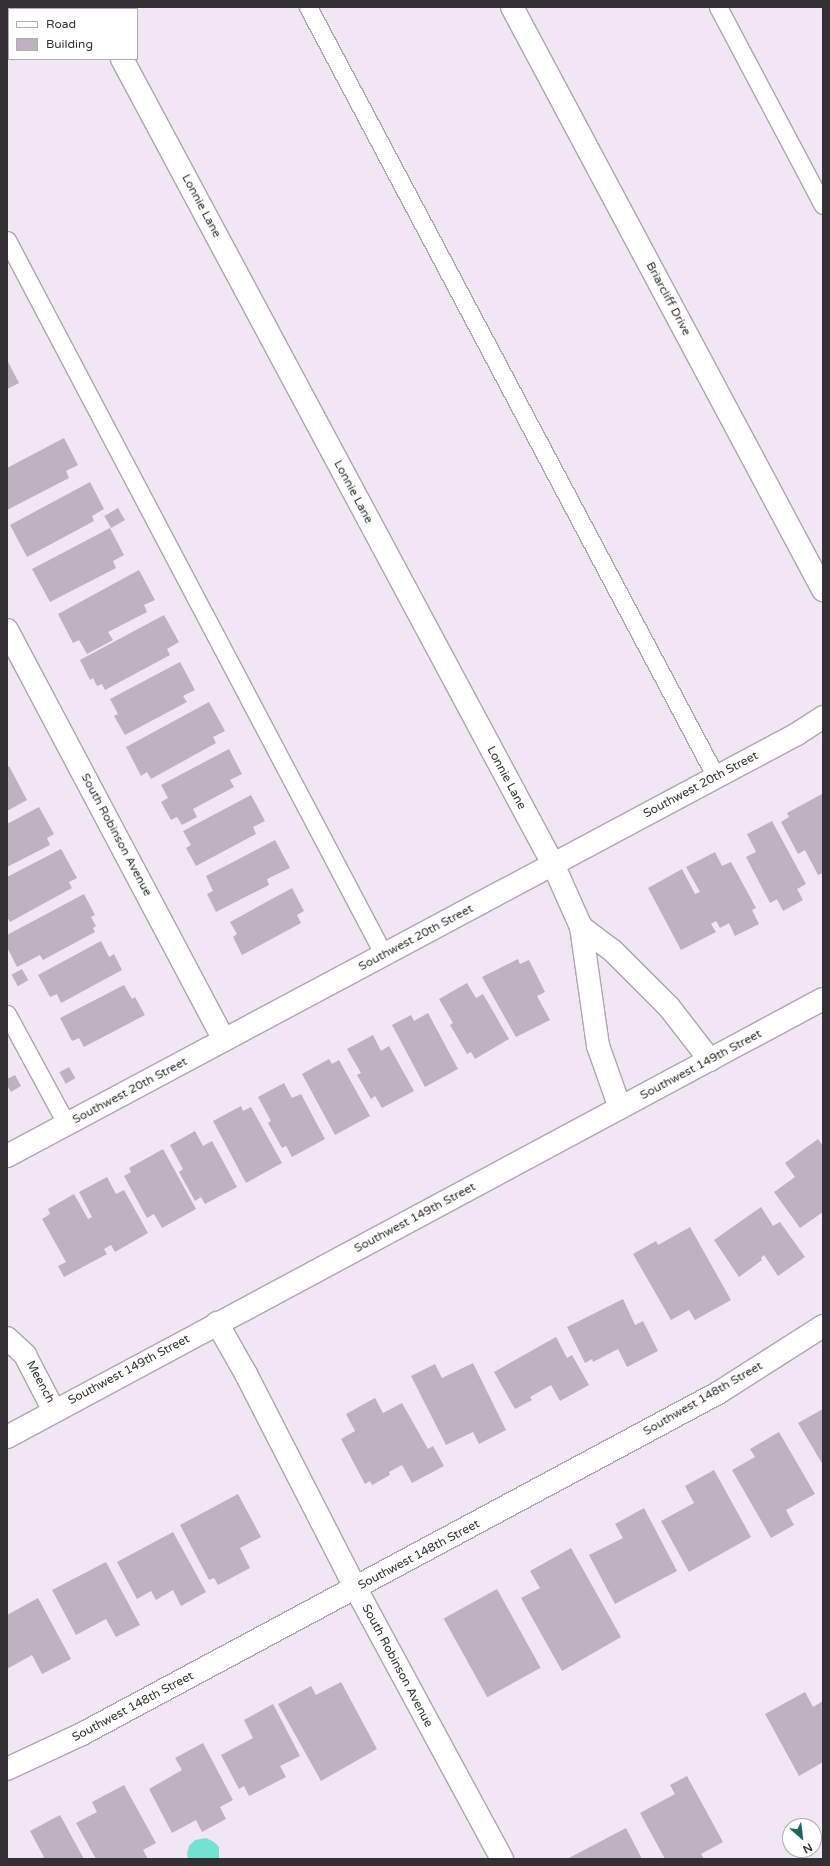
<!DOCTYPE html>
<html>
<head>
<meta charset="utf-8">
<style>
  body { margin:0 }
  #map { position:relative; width:830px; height:1866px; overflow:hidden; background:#f0e6f4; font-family:"Varela Round",sans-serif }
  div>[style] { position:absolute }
  .water>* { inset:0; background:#72e3d1 }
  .building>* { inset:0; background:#bdb3c0; transform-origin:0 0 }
  .roads { filter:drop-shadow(1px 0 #afa5b2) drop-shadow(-1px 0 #afa5b2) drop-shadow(0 1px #afa5b2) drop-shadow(0 -1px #afa5b2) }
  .lane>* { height:17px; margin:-8.5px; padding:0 8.5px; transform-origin:8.5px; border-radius:8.5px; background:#fff }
  .street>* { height:22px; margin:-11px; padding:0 11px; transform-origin:11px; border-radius:11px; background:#fff }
  .secondary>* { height:22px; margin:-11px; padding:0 11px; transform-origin:11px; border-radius:11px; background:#fff }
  span { translate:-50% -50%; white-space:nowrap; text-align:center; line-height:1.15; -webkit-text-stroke:3.5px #fff; paint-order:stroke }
  .street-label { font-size:12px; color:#332f34 }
  .frame { position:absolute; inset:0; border:8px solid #332f34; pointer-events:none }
  .legend { position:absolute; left:8px; top:8px; width:130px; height:52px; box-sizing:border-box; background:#fff; border:1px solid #adacae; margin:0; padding:5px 7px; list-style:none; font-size:12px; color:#332f34 }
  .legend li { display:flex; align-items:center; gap:8px; height:20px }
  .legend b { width:20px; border:1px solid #adacae }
  .north { position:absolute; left:782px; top:1818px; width:40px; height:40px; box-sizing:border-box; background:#fff; border:1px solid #adacae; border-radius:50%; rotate:152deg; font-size:11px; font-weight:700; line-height:16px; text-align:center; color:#332f34 }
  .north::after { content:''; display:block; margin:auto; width:14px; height:18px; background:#1d665c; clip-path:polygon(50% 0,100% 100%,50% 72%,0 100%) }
</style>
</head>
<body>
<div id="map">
  <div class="water">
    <div style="clip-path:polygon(206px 1838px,214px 1842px,219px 1847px,219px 1859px,188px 1859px,187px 1854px,189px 1846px,195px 1840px)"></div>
  </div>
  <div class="building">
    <div style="clip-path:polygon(7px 360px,19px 383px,7px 389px)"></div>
    <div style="clip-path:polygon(64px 438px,78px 465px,66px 471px,69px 478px,7px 510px,7px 468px)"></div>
    <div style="clip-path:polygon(90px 482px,104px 509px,92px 516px,94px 521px,27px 557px,10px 525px)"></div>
    <div style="left:118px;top:508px;width:14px;height:16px;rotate:60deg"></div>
    <div style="clip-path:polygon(110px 528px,124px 555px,113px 561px,116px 568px,50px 602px,32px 569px)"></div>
    <div style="clip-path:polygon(139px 570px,155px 600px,144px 605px,147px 612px,108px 632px,113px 640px,87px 654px,79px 640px,73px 643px,58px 614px)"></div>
    <div style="clip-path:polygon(164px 615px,179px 642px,167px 649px,170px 655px,105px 690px,102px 684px,97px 686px,93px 678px,90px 680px,80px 660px)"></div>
    <div style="clip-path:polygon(180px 662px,195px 690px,183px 696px,187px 702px,125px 735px,114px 716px,118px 714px,110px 699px)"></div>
    <div style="clip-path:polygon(209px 702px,225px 731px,213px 737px,216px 743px,151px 779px,147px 772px,141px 776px,126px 747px)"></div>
    <div style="clip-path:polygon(229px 749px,242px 774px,230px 780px,234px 787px,193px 809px,197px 817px,182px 825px,177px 817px,171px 820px,161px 802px,168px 798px,161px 785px)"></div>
    <div style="clip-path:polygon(9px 766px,27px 800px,7px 811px,7px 768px)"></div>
    <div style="clip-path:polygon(822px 794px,823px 873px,818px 875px,805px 850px,798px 854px,781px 822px,789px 817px,787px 813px)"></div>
    <div style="clip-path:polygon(251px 795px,265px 821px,253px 827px,256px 834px,196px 866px,186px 848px,191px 845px,183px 831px)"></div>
    <div style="clip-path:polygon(39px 807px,54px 834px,47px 838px,50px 845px,7px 867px,7px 824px)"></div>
    <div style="clip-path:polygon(772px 821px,806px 884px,797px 889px,803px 900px,783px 911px,777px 899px,770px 903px,746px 857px,756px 852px,747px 834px)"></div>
    <div style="clip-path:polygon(275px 840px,290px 868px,267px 879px,269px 885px,216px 912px,207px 894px,213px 891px,206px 876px)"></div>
    <div style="clip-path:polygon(61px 849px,77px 878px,69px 882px,72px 888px,10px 922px,7px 917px,7px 877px)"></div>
    <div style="clip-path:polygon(715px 852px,722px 866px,731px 862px,756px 908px,752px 910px,759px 924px,735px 936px,729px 923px,720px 928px,716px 921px,711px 924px,716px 932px,681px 950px,648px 888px,682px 869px,695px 894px,700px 892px,686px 867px)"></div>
    <div style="clip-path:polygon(292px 888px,304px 911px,297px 915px,301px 923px,242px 955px,233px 937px,237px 934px,230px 922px)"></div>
    <div style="clip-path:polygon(84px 894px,95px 915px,91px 917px,96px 926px,93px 928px,95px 932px,43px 960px,40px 955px,17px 967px,7px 947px,7px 935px)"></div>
    <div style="clip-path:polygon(101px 941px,109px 957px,114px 954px,122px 970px,61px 1003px,57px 994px,50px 997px,38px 975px)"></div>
    <div style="clip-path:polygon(518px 959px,520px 964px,529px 960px,545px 992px,537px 996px,550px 1020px,516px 1037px,482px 977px)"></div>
    <div style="left:22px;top:969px;width:13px;height:12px;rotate:61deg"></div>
    <div style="clip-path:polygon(467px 983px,476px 998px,483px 994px,509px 1039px,475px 1059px,471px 1052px,467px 1054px,450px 1025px,453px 1023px,439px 999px)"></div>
    <div style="clip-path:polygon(124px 985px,132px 999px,135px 997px,145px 1015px,84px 1047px,79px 1038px,72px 1041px,60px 1018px)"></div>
    <div style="clip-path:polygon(428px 1013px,458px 1069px,425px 1087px,392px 1025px,411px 1015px,414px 1021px)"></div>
    <div style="clip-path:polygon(373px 1035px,381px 1051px,389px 1046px,414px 1091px,382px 1108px,375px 1096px,371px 1099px,357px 1075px,361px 1073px,347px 1049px)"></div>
    <div style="clip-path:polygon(329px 1059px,332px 1064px,339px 1060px,370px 1116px,335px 1135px,302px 1074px)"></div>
    <div style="left:69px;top:1067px;width:13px;height:11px;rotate:61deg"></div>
    <div style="clip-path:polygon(15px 1075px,21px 1086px,11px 1092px,7px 1085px,7px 1079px)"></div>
    <div style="clip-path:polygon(284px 1083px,292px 1098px,301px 1094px,325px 1139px,292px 1157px,286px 1146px,282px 1148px,268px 1123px,271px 1121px,258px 1097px)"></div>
    <div style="clip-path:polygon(241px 1106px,243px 1111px,251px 1107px,282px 1163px,246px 1183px,213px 1121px)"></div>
    <div style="clip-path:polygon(195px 1131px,203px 1146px,212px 1141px,237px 1187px,205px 1204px,201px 1197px,195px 1201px,179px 1172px,183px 1169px,170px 1145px)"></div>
    <div style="clip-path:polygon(818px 1139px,823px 1146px,823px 1212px,800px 1228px,774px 1192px,795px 1177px,785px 1163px)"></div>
    <div style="clip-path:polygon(163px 1149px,196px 1209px,162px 1228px,154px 1214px,147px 1218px,124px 1176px,131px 1172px,129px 1168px)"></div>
    <div style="clip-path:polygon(107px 1177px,116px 1194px,124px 1190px,148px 1233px,115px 1252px,111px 1245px,104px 1249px,107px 1254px,64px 1277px,58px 1266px,66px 1262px,42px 1219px,50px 1214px,48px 1209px,74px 1194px,88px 1219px,92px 1217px,79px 1192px)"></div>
    <div style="clip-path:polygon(761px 1207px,773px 1226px,780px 1222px,805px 1257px,778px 1276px,764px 1255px,761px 1258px,762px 1260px,739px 1277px,714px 1240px)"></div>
    <div style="clip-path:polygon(690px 1227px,731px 1300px,695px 1320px,689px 1310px,671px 1320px,633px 1254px,656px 1241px,658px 1245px)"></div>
    <div style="clip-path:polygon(623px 1299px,635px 1325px,643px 1321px,658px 1351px,627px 1367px,618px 1349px,593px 1362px,592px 1359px,585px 1363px,567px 1327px)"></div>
    <div style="clip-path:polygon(556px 1337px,567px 1358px,572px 1355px,589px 1385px,560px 1401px,551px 1385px,530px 1397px,532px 1400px,515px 1409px,494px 1372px)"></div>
    <div style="clip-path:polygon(473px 1363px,506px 1430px,479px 1444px,473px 1432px,446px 1445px,411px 1376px,435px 1364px,442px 1378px)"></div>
    <div style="clip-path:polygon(375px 1398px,383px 1413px,402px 1403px,428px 1449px,433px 1446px,444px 1466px,412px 1483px,402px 1465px,389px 1472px,390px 1475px,372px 1485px,370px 1481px,365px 1484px,341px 1439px,355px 1431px,346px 1414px)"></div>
    <div style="clip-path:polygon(823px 1409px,823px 1465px,798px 1423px)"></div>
    <div style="clip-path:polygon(779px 1432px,815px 1494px,786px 1510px,794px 1525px,771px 1538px,732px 1470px,755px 1457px,750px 1449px)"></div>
    <div style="clip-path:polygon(714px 1470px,751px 1537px,689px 1572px,661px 1521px,694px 1503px,685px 1486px)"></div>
    <div style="clip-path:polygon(238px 1494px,261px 1537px,240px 1548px,250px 1568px,218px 1585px,214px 1578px,209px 1580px,180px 1525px)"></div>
    <div style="clip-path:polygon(644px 1508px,677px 1571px,615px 1604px,589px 1555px,623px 1538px,615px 1524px)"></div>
    <div style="clip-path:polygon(173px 1532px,206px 1592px,181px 1606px,173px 1590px,156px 1600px,151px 1591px,137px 1599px,117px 1562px)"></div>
    <div style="clip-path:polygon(571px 1548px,621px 1637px,562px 1671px,521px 1598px,540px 1588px,530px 1571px)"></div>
    <div style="clip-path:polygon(106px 1562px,140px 1625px,116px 1637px,106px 1619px,76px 1635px,52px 1590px)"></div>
    <div style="left:497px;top:1589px;width:90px;height:61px;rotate:61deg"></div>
    <div style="clip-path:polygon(38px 1598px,71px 1659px,42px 1674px,32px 1655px,7px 1669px,7px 1615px)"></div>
    <div style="clip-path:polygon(341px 1682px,377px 1749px,321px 1781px,278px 1704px,311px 1686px,316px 1695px)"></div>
    <div style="clip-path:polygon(805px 1692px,813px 1707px,823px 1701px,823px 1762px,799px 1776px,765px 1714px)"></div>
    <div style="clip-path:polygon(273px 1704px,300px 1756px,280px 1766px,286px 1777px,249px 1796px,244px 1786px,239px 1789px,221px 1755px,253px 1738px,244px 1720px)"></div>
    <div style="clip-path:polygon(203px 1743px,233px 1800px,220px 1807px,226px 1819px,202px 1832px,196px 1820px,172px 1833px,149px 1789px,182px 1770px,175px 1758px)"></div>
    <div style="clip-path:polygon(687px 1776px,723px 1842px,701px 1854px,704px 1859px,665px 1859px,640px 1813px,675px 1794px,670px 1785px)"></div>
    <div style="clip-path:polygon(124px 1785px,156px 1843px,143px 1850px,148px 1859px,96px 1859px,76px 1823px,97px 1812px,92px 1802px)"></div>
    <div style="clip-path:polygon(60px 1815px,84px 1859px,42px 1859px,44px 1857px,30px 1831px)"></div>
    <div style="clip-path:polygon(626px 1828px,642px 1859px,567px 1859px)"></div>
  </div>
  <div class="roads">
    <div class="lane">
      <div style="left:308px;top:7px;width:871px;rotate:62.08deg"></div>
      <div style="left:718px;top:7px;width:224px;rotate:62.1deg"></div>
      <div style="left:7px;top:240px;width:808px;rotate:62.2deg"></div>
      <div style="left:7px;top:1014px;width:126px;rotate:61.6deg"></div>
    </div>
    <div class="street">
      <div style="left:95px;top:7px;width:2px;rotate:63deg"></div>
      <div style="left:512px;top:7px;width:661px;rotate:61.92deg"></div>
      <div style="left:122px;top:59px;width:913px;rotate:61.84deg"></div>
      <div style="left:553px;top:864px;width:69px;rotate:66deg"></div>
      <div style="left:7px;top:630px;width:464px;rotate:62.1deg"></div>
      <div style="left:620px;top:1108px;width:66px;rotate:-109.5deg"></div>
      <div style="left:598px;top:1046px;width:120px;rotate:-98.1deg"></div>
      <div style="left:581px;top:927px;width:40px;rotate:37deg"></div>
      <div style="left:613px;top:951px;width:79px;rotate:45deg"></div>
      <div style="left:669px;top:1007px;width:67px;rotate:52.3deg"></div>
      <div style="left:7px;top:1156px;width:896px;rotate:-28.11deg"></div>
      <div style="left:797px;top:734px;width:31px;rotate:-33deg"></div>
      <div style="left:217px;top:1323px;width:59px;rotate:60.4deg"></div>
      <div style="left:246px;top:1374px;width:242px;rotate:62.9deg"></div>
      <div style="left:356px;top:1589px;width:307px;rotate:61.6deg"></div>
      <div style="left:7px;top:1338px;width:25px;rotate:43deg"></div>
      <div style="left:25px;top:1355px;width:63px;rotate:62.6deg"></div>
      <div style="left:7px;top:1769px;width:83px;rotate:-25deg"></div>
      <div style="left:82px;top:1734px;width:722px;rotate:-28.2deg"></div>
      <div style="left:718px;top:1393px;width:125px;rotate:-32.5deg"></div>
    </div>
    <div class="secondary">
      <div style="left:7px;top:1437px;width:926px;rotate:-28.23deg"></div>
    </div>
  </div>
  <div class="street-label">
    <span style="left:201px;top:206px;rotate:62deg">Lonnie Lane</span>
    <span style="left:668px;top:299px;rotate:62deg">Briarcliff Drive</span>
    <span style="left:353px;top:492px;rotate:62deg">Lonnie Lane</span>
    <span style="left:506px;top:778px;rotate:62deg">Lonnie Lane</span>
    <span style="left:701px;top:785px;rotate:-28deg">Southwest 20th Street</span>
    <span style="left:116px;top:835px;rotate:62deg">South Robinson Avenue</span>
    <span style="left:416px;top:938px;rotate:-28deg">Southwest 20th Street</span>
    <span style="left:701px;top:1065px;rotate:-28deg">Southwest 149th Street</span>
    <span style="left:130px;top:1091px;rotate:-28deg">Southwest 20th Street</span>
    <span style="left:415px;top:1218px;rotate:-28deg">Southwest 149th Street</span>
    <span style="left:129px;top:1370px;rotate:-28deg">Southwest 149th Street</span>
    <span style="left:40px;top:1382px;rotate:62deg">Meench</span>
    <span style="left:703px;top:1399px;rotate:-30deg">Southwest 148th Street</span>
    <span style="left:419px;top:1555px;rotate:-28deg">Southwest 148th Street</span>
    <span style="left:397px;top:1666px;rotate:62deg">South Robinson Avenue</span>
    <span style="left:133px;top:1707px;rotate:-28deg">Southwest 148th Street</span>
  </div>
  <div class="frame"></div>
  <ul class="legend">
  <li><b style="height:5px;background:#fff"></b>Road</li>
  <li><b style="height:11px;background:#bdb3c0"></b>Building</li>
  </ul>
  <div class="north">N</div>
</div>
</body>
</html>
